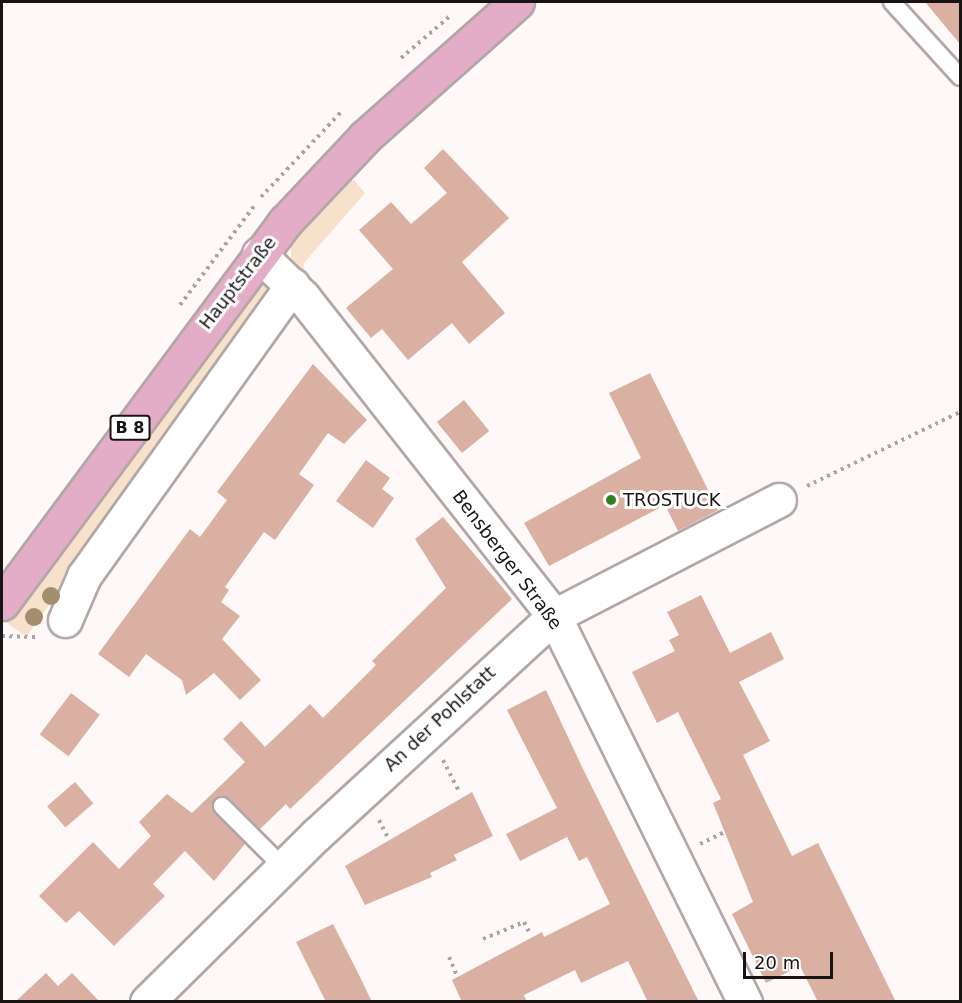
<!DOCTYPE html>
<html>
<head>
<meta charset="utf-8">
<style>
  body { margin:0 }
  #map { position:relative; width:962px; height:1003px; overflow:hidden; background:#fef8f8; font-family:"DejaVu Sans",sans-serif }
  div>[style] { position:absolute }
  .green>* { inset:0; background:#f8e1ca; transform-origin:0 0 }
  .building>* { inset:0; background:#d9b0a1; transform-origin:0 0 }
  .path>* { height:4px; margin-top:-2px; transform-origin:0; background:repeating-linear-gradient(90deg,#aaa4a4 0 3px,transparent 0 7.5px) }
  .roads { filter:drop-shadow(2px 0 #b3a6a6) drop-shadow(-2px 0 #b3a6a6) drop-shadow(0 2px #b3a6a6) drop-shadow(0 -2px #b3a6a6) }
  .service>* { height:16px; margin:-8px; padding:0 8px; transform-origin:8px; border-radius:8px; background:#fff }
  .minor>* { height:33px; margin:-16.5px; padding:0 16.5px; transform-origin:16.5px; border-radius:16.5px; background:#fff }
  .primary>* { height:33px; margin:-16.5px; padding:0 16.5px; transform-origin:16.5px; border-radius:16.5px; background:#e4adc7 }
  .trees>* { width:18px; height:18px; margin:-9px; border-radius:50%; background:#a58d70 }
  .dots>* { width:16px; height:16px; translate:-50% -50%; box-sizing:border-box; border:3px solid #fff; border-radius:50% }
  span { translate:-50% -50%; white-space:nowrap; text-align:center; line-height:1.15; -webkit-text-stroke:6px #fff; paint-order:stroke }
  .shield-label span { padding:2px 4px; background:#fff; border:2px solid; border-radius:4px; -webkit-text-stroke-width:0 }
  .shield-label { font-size:16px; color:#191414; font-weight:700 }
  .street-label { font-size:18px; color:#191414 }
  .poi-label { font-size:18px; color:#191414 }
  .left { translate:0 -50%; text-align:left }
  .frame { position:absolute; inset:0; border:3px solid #191414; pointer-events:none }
  .scale { position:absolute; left:743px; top:952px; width:90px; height:27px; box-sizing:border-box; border:3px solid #191414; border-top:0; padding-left:8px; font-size:18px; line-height:21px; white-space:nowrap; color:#191414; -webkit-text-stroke:4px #fff; paint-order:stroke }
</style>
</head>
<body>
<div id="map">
  <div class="green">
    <div style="clip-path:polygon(354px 180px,365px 193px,304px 263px,303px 277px,291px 258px,291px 246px,345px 182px)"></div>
    <div style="left:276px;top:293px;width:425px;height:26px;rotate:126deg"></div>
  </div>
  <div class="building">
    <div style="clip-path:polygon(925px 2px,960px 2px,960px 44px)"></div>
    <div style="clip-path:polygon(443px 149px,509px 218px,462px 262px,505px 313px,469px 344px,452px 323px,408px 360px,382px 329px,371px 338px,346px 308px,393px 269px,359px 230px,391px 202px,411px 224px,447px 193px,424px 168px)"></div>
    <div style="clip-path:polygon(313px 364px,367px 420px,344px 444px,328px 433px,299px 474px,314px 485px,275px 540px,264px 532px,225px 587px,229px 590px,221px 602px,240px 616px,222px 639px,261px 680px,240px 700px,214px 673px,186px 695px,182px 680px,146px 654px,129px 677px,98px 654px,190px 529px,200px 537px,227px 500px,217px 492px)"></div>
    <div style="clip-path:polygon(650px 373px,718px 510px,678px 531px,665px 505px,549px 566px,524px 523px,641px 458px,609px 393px)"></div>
    <div style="left:464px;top:400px;width:40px;height:35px;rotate:51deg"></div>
    <div style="clip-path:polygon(366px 460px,390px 478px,382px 489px,394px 498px,373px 528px,336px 501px)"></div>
    <div style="clip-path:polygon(443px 517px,512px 599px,290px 809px,286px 804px,260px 829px,229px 798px,215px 798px,214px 813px,245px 844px,214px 881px,185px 851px,153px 884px,165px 896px,114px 946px,79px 911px,66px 923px,39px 896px,93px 842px,119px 869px,151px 836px,139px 822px,167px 794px,192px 813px,245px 762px,223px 739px,241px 721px,265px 747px,310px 704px,323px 718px,376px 665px,372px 661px,446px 588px,415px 539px)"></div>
    <div style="clip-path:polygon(701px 595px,730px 653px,771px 632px,784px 659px,739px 682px,770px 741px,743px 755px,792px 856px,818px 843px,896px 1002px,818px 1002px,800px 966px,766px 983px,732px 914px,753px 902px,713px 803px,721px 799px,678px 712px,657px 723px,632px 672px,675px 651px,669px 640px,679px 635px,667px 612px)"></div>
    <div style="clip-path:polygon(546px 690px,582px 767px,699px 1002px,648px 1002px,628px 961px,581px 983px,575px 970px,524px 995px,527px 1002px,462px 1002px,452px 980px,542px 932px,544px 937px,610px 904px,587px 857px,579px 861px,567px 837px,520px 861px,506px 834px,557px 808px,507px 710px)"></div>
    <div style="left:71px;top:693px;width:36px;height:52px;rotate:37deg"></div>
    <div style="left:75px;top:782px;width:28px;height:37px;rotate:49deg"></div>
    <div style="clip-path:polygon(472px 792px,493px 836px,454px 855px,457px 860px,430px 873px,432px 877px,365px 905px,345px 866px)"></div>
    <div style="clip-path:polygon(333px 924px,358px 973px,372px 1002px,326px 1002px,296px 942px)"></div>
    <div style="clip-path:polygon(46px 973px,58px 986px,72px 973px,100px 1002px,15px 1002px)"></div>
  </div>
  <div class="path">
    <div style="left:401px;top:58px;width:65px;rotate:-40.6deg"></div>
    <div style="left:261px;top:197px;width:118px;rotate:-46.7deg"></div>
    <div style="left:180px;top:305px;width:124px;rotate:-53.2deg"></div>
    <div style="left:807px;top:486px;width:170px;rotate:-25.8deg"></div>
    <div style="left:2px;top:636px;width:37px;rotate:2deg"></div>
    <div style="left:443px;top:760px;width:36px;rotate:63deg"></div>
    <div style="left:379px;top:820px;width:20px;rotate:63deg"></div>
    <div style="left:700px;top:844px;width:30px;rotate:-26deg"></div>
    <div style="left:483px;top:939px;width:44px;rotate:-22.5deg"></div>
    <div style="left:524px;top:922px;width:11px;rotate:63deg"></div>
    <div style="left:449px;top:957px;width:23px;rotate:67deg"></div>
  </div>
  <div class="roads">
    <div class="service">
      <div style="left:892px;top:2px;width:101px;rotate:47.8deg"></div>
      <div style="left:222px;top:806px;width:88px;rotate:45deg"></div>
    </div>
    <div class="minor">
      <div style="left:259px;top:254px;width:62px;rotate:44.3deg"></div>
      <div style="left:303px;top:297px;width:406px;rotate:51.8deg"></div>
      <div style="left:554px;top:616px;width:431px;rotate:63.7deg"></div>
      <div style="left:65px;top:620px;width:48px;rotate:-66.6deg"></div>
      <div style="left:84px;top:576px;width:358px;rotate:-54.4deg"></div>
      <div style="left:147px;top:1002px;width:239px;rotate:-44.7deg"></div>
      <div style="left:317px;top:834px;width:322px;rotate:-42.6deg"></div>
      <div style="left:554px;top:616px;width:253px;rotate:-27.3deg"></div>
    </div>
    <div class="primary">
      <div style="left:2px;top:603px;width:475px;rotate:-53.4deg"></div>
      <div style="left:285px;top:222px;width:117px;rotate:-46.7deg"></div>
      <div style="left:365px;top:137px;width:203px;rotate:-41.6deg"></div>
    </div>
  </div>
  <div class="trees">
    <div style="left:51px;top:596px"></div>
    <div style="left:34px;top:617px"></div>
  </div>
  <div class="dots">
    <div style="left:611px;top:500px;background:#347e24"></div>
  </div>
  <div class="shield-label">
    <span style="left:130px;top:428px">B 8</span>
  </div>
  <div class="street-label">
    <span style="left:238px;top:283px;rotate:-52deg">Hauptstraße</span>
    <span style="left:507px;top:560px;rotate:53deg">Bensberger Straße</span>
    <span style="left:440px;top:719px;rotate:-43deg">An der Pohlstatt</span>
  </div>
  <div class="poi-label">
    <span class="left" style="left:623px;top:500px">TROSTUCK</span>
  </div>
  <div class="frame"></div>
  <div class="scale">20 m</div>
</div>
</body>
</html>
